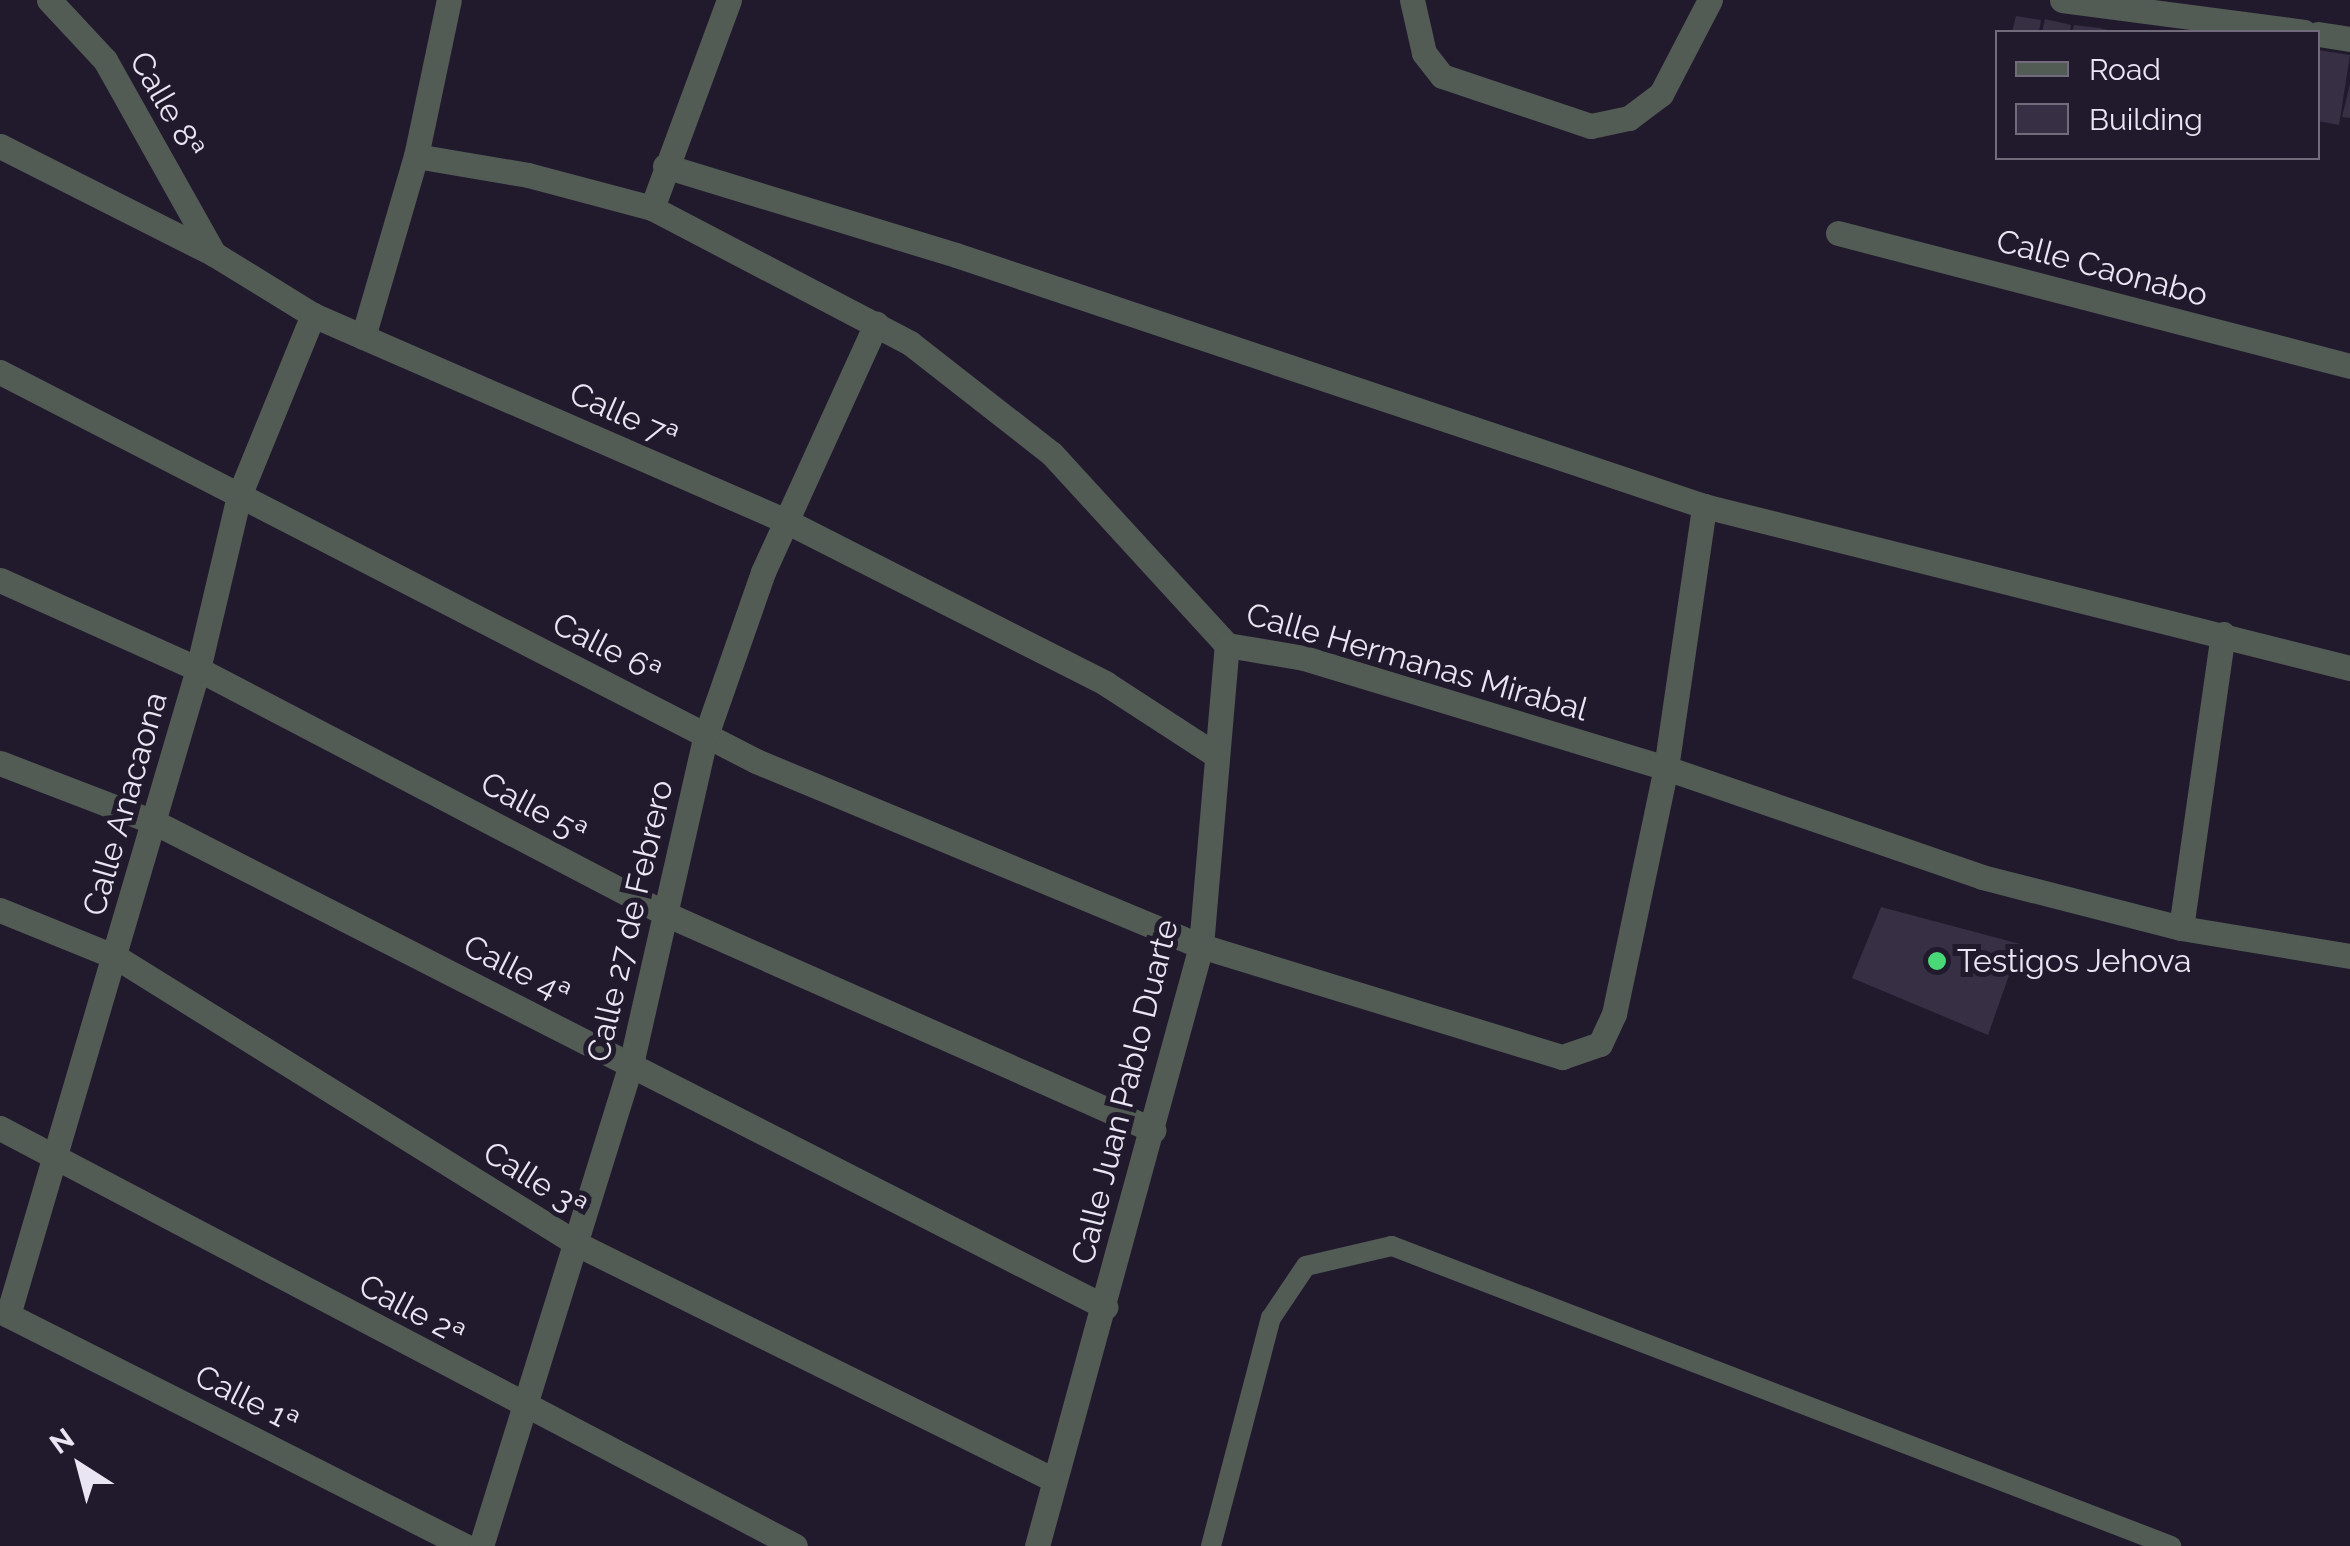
<!DOCTYPE html>
<html>
<head>
<meta charset="utf-8">
<style>
  body { margin:0 }
  #map { position:relative; width:2350px; height:1546px; overflow:hidden; background:#211a2d; font-family:Raleway,sans-serif }
  div>[style] { position:absolute }
  .building>* { inset:0; background:#373044 }
  .service>* { height:20px; margin:-10px; padding:0 10px; transform-origin:10px; border-radius:10px; background:#525b54 }
  .minor>* { height:25px; margin:-12.5px; padding:0 12.5px; transform-origin:12.5px; border-radius:12.5px; background:#525b54 }
  .dots>* { width:28px; height:28px; translate:-50% -50%; box-sizing:border-box; border:5px solid #211a2d; border-radius:50% }
  span { translate:-50% -50%; white-space:nowrap; text-align:center; line-height:1.15; -webkit-text-stroke:10px #211a2d; paint-order:stroke }
  .street-label { font-size:32px; color:#e9e5f2 }
  .poi-label { font-size:32px; color:#e9e5f2 }
  .left { translate:0 -50%; text-align:left }
  .legend { position:absolute; left:1995px; top:30px; width:325px; height:130px; box-sizing:border-box; background:#211a2d; border:2px solid #716b7c; margin:0; padding:12px 18px; list-style:none; font-size:30px; color:#e9e5f2 }
  .legend li { display:flex; align-items:center; gap:20px; height:50px }
  .legend b { width:50px; border:2px solid #716b7c }
  .north { position:absolute; left:30px; top:1416px; width:100px; height:100px; -webkit-text-stroke:8px #211a2d; paint-order:stroke; rotate:324deg; font-size:28px; font-weight:700; line-height:40px; text-align:center; color:#e9e5f2 }
  .north::after { content:''; display:block; margin:auto; width:35px; height:45px; background:#e9e5f2; clip-path:polygon(50% 0,100% 100%,50% 72%,0 100%) }
</style>
</head>
<body>
<div id="map">
  <div class="building">
    <div style="clip-path:polygon(2016px 16px,2041px 20px,2039px 32px,2012px 32px)"></div>
    <div style="clip-path:polygon(2045px 19px,2071px 25px,2070px 32px,2042px 32px)"></div>
    <div style="clip-path:polygon(2074px 25px,2100px 28px,2115px 32px,2072px 32px)"></div>
    <div style="clip-path:polygon(2318px 50px,2350px 55px,2339px 125px,2318px 121px)"></div>
    <div style="clip-path:polygon(2350px 84px,2350px 118px,2342px 117px)"></div>
    <div style="clip-path:polygon(1881px 907px,2020px 944px,1988px 1035px,1852px 978px)"></div>
  </div>
  <div class="service">
    <div style="left:1211px;top:1546px;width:236px;rotate:-75.3deg"></div>
    <div style="left:1271px;top:1318px;width:63px;rotate:-56.1deg"></div>
    <div style="left:1306px;top:1266px;width:88px;rotate:-13.1deg"></div>
    <div style="left:1392px;top:1246px;width:835px;rotate:21.06deg"></div>
  </div>
  <div class="minor">
    <div style="left:49px;top:0;width:82px;rotate:47deg"></div>
    <div style="left:105px;top:60px;width:223px;rotate:60.7deg"></div>
    <div style="left:1412px;top:0;width:54px;rotate:77.2deg"></div>
    <div style="left:1424px;top:53px;width:29px;rotate:52deg"></div>
    <div style="left:1442px;top:76px;width:157px;rotate:18.6deg"></div>
    <div style="left:1591px;top:126px;width:39px;rotate:-12deg"></div>
    <div style="left:1629px;top:118px;width:40px;rotate:-37deg"></div>
    <div style="left:1661px;top:94px;width:106px;rotate:-62.5deg"></div>
    <div style="left:2062px;top:0;width:244px;rotate:7.5deg"></div>
    <div style="left:2318px;top:34px;width:32px;rotate:9deg"></div>
    <div style="left:0;top:146px;width:240px;rotate:26.8deg"></div>
    <div style="left:214px;top:254px;width:116px;rotate:31.6deg"></div>
    <div style="left:313px;top:315px;width:516px;rotate:23.53deg"></div>
    <div style="left:786px;top:521px;width:358px;rotate:26.9deg"></div>
    <div style="left:1105px;top:683px;width:132px;rotate:33deg"></div>
    <div style="left:416px;top:156px;width:114px;rotate:9.6deg"></div>
    <div style="left:528px;top:175px;width:128px;rotate:14.9deg"></div>
    <div style="left:652px;top:208px;width:291px;rotate:27.6deg"></div>
    <div style="left:910px;top:343px;width:180px;rotate:38deg"></div>
    <div style="left:1052px;top:454px;width:259px;rotate:47.5deg"></div>
    <div style="left:1227px;top:645px;width:78px;rotate:9.6deg"></div>
    <div style="left:1304px;top:658px;width:378px;rotate:16.9deg"></div>
    <div style="left:1666px;top:768px;width:334px;rotate:19deg"></div>
    <div style="left:1982px;top:877px;width:205px;rotate:14.4deg"></div>
    <div style="left:2181px;top:928px;width:171px;rotate:9.4deg"></div>
    <div style="left:665px;top:166px;width:304px;rotate:17deg"></div>
    <div style="left:956px;top:255px;width:789px;rotate:18.55deg"></div>
    <div style="left:1704px;top:506px;width:666px;rotate:14.08deg"></div>
    <div style="left:652px;top:208px;width:222px;rotate:-69.7deg"></div>
    <div style="left:1838px;top:233px;width:529px;rotate:14.56deg"></div>
    <div style="left:363px;top:337px;width:189px;rotate:-73.7deg"></div>
    <div style="left:416px;top:156px;width:159px;rotate:-78.1deg"></div>
    <div style="left:0;top:372px;width:850px;rotate:27.23deg"></div>
    <div style="left:756px;top:761px;width:482px;rotate:22.6deg"></div>
    <div style="left:1201px;top:946px;width:378px;rotate:17.1deg"></div>
    <div style="left:1562px;top:1057px;width:40px;rotate:-18.9deg"></div>
    <div style="left:1600px;top:1044px;width:33px;rotate:-65deg"></div>
    <div style="left:1614px;top:1014px;width:251px;rotate:-78.1deg"></div>
    <div style="left:1666px;top:768px;width:265px;rotate:-81.7deg"></div>
    <div style="left:0;top:580px;width:217px;rotate:24.2deg"></div>
    <div style="left:198px;top:669px;width:530px;rotate:27.63deg"></div>
    <div style="left:668px;top:915px;width:531px;rotate:23.91deg"></div>
    <div style="left:0;top:763px;width:165px;rotate:21deg"></div>
    <div style="left:154px;top:822px;width:1068px;rotate:27.02deg"></div>
    <div style="left:0;top:910px;width:125px;rotate:22.1deg"></div>
    <div style="left:116px;top:957px;width:545px;rotate:31.88deg"></div>
    <div style="left:579px;top:1245px;width:528px;rotate:26.32deg"></div>
    <div style="left:2181px;top:928px;width:297px;rotate:-81.9deg"></div>
    <div style="left:0;top:1128px;width:898px;rotate:27.73deg"></div>
    <div style="left:0;top:1311px;width:521px;rotate:26.81deg"></div>
    <div style="left:8px;top:1315px;width:673px;rotate:-73.61deg"></div>
    <div style="left:198px;top:669px;width:178px;rotate:-76.7deg"></div>
    <div style="left:239px;top:496px;width:196px;rotate:-67.8deg"></div>
    <div style="left:481px;top:1546px;width:505px;rotate:-72.71deg"></div>
    <div style="left:631px;top:1064px;width:337px;rotate:-77.2deg"></div>
    <div style="left:706px;top:735px;width:173px;rotate:-70.7deg"></div>
    <div style="left:763px;top:572px;width:273px;rotate:-65.5deg"></div>
    <div style="left:1037px;top:1546px;width:622px;rotate:-74.71deg"></div>
    <div style="left:1201px;top:946px;width:302px;rotate:-85.1deg"></div>
  </div>
  <div class="dots">
    <div style="left:1937px;top:961px;background:#49d778"></div>
  </div>
  <div class="street-label">
    <span style="left:167px;top:105px;rotate:60deg">Calle 8ª</span>
    <span style="left:2102px;top:268px;rotate:15deg">Calle Caonabo</span>
    <span style="left:624px;top:415px;rotate:24deg">Calle 7ª</span>
    <span style="left:607px;top:648px;rotate:27deg">Calle 6ª</span>
    <span style="left:1417px;top:662px;rotate:16deg">Calle Hermanas Mirabal</span>
    <span style="left:125px;top:804px;rotate:-74deg">Calle Anacaona</span>
    <span style="left:534px;top:808px;rotate:28deg">Calle 5ª</span>
    <span style="left:630px;top:921px;rotate:-77deg">Calle 27 de Febrero</span>
    <span style="left:517px;top:970px;rotate:27deg">Calle 4ª</span>
    <span style="left:1125px;top:1092px;rotate:-76deg">Calle Juan Pablo Duarte</span>
    <span style="left:535px;top:1180px;rotate:32deg">Calle 3ª</span>
    <span style="left:412px;top:1310px;rotate:28deg">Calle 2ª</span>
    <span style="left:247px;top:1399px;rotate:27deg">Calle 1ª</span>
  </div>
  <div class="poi-label">
    <span class="left" style="left:1957px;top:961px">Testigos Jehova</span>
  </div>
  <ul class="legend">
  <li><b style="height:12px;background:#525b54"></b>Road</li>
  <li><b style="height:28px;background:#373044"></b>Building</li>
  </ul>
  <div class="north">N</div>
</div>
</body>
</html>
